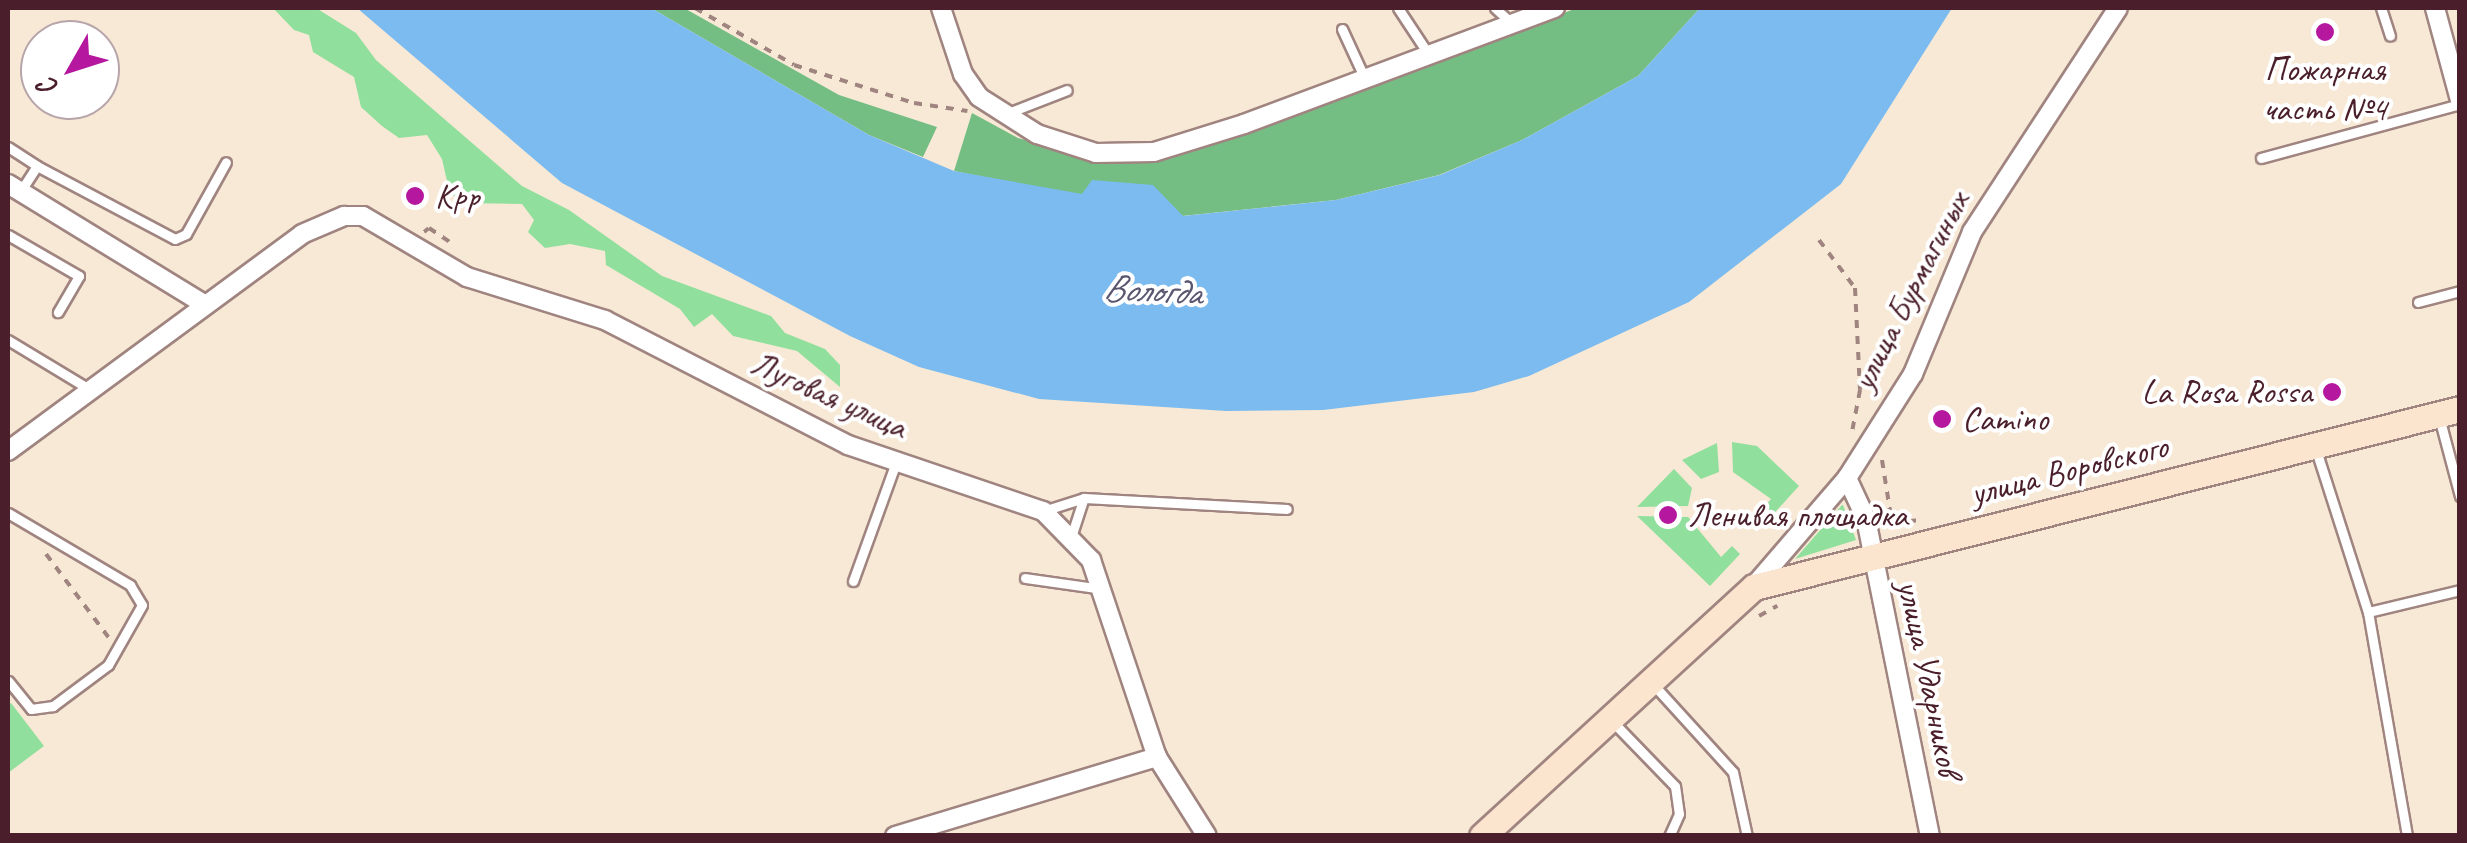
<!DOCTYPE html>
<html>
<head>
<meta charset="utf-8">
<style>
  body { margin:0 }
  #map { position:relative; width:2467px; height:843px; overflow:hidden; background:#f7e9d5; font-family:Caveat,sans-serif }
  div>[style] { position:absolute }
  .green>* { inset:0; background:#91df9d }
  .forest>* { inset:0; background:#74be84 }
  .water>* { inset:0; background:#7bbbf0 }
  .path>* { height:4px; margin-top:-2px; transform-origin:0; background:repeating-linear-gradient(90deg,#a08480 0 8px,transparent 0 16px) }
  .roads { filter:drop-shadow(2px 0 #a08480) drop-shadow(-2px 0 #a08480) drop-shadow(0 2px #a08480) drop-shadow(0 -2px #a08480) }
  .lane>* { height:9px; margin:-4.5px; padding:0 4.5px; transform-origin:4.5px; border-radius:4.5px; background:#fff }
  .street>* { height:18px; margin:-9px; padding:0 9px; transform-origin:9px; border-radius:9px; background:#fff }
  .secondary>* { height:25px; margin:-12.5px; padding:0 12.5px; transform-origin:12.5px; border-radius:12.5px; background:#fce5cf }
  .dots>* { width:28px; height:28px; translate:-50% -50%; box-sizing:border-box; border:5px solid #fff; border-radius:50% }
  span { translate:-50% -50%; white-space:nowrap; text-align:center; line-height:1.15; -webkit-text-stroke:8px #fff; paint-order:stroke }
  .poi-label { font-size:35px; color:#4a1f2b }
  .left { translate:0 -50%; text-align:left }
  .right { translate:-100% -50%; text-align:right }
  .street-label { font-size:35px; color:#4a1f2b }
  .water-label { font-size:38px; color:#5b5670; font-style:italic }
  .frame { position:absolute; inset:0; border:10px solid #4a1f2b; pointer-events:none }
  .north { position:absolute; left:20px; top:20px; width:100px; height:100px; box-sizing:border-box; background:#fff; border:2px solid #b7a5aa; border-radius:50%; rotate:231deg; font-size:28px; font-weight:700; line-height:40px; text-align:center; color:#4a1f2b }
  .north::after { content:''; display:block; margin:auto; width:35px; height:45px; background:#b5179e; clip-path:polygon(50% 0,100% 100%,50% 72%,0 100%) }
</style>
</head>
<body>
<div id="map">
  <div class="green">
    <div style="clip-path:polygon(273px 8px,316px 8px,356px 33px,376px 60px,522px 186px,569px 210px,662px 276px,771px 316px,785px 333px,825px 349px,840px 365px,840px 387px,797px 351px,733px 336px,712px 314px,694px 327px,680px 309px,606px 265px,605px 251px,570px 244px,545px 248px,528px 232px,534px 220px,522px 204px,467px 203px,450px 194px,442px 159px,427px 135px,399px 138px,382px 126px,361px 107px,354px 77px,313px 52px,309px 35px,294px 30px)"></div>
    <div style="clip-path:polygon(1732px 442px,1757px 446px,1799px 486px,1767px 521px,1759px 513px,1771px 499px,1733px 472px)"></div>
    <div style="clip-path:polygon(1717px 443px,1719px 472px,1701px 479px,1682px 460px)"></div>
    <div style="clip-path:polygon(1674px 469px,1692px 488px,1688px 506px,1637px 507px)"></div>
    <div style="clip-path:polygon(1843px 505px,1856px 540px,1795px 559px,1842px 505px)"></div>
    <div style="clip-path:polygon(1637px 516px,1688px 517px,1721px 557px,1732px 546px,1740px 554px,1710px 586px)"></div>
    <div style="clip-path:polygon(11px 703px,44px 746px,8px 773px,8px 705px)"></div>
  </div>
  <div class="forest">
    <div style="clip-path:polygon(651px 8px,684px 8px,839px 95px,937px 127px,923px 157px,869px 135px)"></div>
    <div style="clip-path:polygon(1577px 8px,1700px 8px,1638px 76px,1522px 140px,1439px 175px,1336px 200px,1182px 216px,954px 171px,972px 113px,1018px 138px,1094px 159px,1247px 132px)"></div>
  </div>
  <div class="water">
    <div style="clip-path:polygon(357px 8px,651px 8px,869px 135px,954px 171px,1082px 194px,1092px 180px,1153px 185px,1183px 216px,1336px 200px,1440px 175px,1522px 140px,1638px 76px,1700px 8px,1952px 8px,1841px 184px,1689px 302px,1529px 376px,1474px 392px,1323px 410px,1226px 411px,1039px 399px,919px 367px,850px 336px,562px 183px)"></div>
  </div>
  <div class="path">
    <div style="left:695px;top:8px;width:114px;rotate:29.9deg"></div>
    <div style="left:794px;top:65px;width:126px;rotate:17.6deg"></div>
    <div style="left:914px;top:103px;width:54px;rotate:8.6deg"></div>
    <div style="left:424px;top:232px;width:6px;rotate:-39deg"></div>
    <div style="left:429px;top:228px;width:29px;rotate:34deg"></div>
    <div style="left:1819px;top:240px;width:60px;rotate:53.1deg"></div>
    <div style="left:1855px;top:288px;width:102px;rotate:87.2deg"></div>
    <div style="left:1860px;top:390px;width:43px;rotate:100.8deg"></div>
    <div style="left:1882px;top:460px;width:64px;rotate:81deg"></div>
    <div style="left:1892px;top:523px;width:28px;rotate:-6deg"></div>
    <div style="left:46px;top:554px;width:105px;rotate:53.1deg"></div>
    <div style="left:1759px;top:616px;width:21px;rotate:-29deg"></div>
  </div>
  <div class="roads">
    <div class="lane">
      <div style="left:1398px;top:8px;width:56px;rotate:56.6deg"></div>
      <div style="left:1495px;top:8px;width:24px;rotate:42deg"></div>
      <div style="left:2381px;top:8px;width:29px;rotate:72deg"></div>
      <div style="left:1342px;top:29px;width:55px;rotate:65.3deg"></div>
      <div style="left:1008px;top:113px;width:63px;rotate:-21.3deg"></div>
      <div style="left:8px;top:147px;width:35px;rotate:33deg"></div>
      <div style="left:2261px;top:158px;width:206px;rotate:-15.2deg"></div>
      <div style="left:20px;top:192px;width:31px;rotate:-57deg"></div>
      <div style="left:37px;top:166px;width:156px;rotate:27.9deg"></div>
      <div style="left:175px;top:239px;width:12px;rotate:-24deg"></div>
      <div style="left:186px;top:234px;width:82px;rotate:-60.9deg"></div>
      <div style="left:8px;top:235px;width:82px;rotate:30deg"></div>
      <div style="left:79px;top:276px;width:42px;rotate:120.3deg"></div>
      <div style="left:2418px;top:302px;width:43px;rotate:-14.7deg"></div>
      <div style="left:8px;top:340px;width:95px;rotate:31.2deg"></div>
      <div style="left:2439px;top:417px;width:82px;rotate:75.1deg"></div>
      <div style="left:2315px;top:447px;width:173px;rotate:72.2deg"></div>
      <div style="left:2368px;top:612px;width:227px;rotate:80.1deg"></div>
      <div style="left:1043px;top:511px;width:43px;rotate:-17.6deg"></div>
      <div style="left:8px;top:513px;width:142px;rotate:30.5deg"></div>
      <div style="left:130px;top:585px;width:23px;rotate:59deg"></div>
      <div style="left:142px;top:605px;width:69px;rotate:119.5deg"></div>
      <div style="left:108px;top:665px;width:69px;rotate:143.3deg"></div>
      <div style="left:53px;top:706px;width:22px;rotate:172deg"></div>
      <div style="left:31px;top:709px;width:36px;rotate:-129deg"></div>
      <div style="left:1072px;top:534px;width:38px;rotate:-72deg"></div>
      <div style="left:1084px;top:498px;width:203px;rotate:3.1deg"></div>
      <div style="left:1025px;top:578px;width:78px;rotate:8.1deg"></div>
      <div style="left:853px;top:581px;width:127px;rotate:-70.1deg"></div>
      <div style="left:2368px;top:612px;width:95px;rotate:-13.4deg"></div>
      <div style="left:1651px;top:682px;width:122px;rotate:47.7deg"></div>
      <div style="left:1733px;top:772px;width:66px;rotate:77.7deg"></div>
      <div style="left:1610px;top:719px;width:93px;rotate:45.9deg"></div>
      <div style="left:1675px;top:786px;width:28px;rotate:82deg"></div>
      <div style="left:1679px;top:814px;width:24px;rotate:114deg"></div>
    </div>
    <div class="street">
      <div style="left:941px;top:8px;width:70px;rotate:71.6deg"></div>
      <div style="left:963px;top:74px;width:28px;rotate:55deg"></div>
      <div style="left:979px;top:97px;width:69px;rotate:32.5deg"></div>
      <div style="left:1037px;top:134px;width:62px;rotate:17.9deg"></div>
      <div style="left:1096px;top:153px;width:58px;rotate:-1deg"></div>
      <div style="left:1154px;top:152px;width:94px;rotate:-17.3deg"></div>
      <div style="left:1244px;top:124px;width:332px;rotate:-20.5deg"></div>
      <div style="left:2435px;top:8px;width:95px;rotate:74.8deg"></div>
      <div style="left:8px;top:184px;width:230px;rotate:31.5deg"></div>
      <div style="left:8px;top:451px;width:365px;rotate:-36.4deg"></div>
      <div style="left:302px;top:234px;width:46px;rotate:-23.2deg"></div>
      <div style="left:344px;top:216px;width:19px"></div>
      <div style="left:363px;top:216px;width:121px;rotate:30.4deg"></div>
      <div style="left:467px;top:277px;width:145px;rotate:17.3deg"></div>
      <div style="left:605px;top:320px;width:273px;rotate:27.2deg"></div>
      <div style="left:848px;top:445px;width:206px;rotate:18.7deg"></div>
      <div style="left:1043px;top:511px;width:69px;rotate:45.6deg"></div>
      <div style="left:1091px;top:560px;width:208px;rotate:71.5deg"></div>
      <div style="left:1847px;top:478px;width:45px;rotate:65.1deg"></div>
      <div style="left:1866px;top:519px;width:323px;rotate:78.6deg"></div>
      <div style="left:1754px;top:586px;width:143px;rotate:-49.3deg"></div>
      <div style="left:1847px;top:478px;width:123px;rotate:-57.6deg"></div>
      <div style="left:1913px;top:374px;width:154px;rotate:-67.4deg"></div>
      <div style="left:1972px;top:232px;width:267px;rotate:-56.9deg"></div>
      <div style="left:895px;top:836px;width:274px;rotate:-16.8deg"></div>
      <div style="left:1157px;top:757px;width:93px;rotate:57.7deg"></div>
    </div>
    <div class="secondary">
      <div style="left:1482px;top:836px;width:369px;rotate:-42.5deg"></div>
      <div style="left:1754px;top:587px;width:728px;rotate:-14.15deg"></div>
    </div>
  </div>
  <div class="dots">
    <div style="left:2325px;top:32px;background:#b5179e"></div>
    <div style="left:415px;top:196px;background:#b5179e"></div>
    <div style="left:2332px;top:392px;background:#b5179e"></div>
    <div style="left:1942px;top:419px;background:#b5179e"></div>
    <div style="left:1668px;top:515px;background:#b5179e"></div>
  </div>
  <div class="poi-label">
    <span style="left:2325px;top:89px">Пожарная<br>часть №4</span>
    <span class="left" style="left:435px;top:196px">Kpp</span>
    <span class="right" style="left:2312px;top:392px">La Rosa Rossa</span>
    <span class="left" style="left:1962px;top:419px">Camino</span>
    <span class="left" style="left:1688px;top:515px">Ленивая площадка</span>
  </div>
  <div class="street-label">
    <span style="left:1910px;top:291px;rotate:-63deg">улица Бурмагиных</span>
    <span style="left:829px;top:395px;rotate:24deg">Луговая улица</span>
    <span style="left:2069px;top:470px;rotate:-14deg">улица Воровского</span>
    <span style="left:1929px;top:678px;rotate:78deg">улица Ударников</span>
  </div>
  <div class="water-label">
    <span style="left:1152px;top:290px;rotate:3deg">Вологда</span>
  </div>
  <div class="frame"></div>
  <div class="north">С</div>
</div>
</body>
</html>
